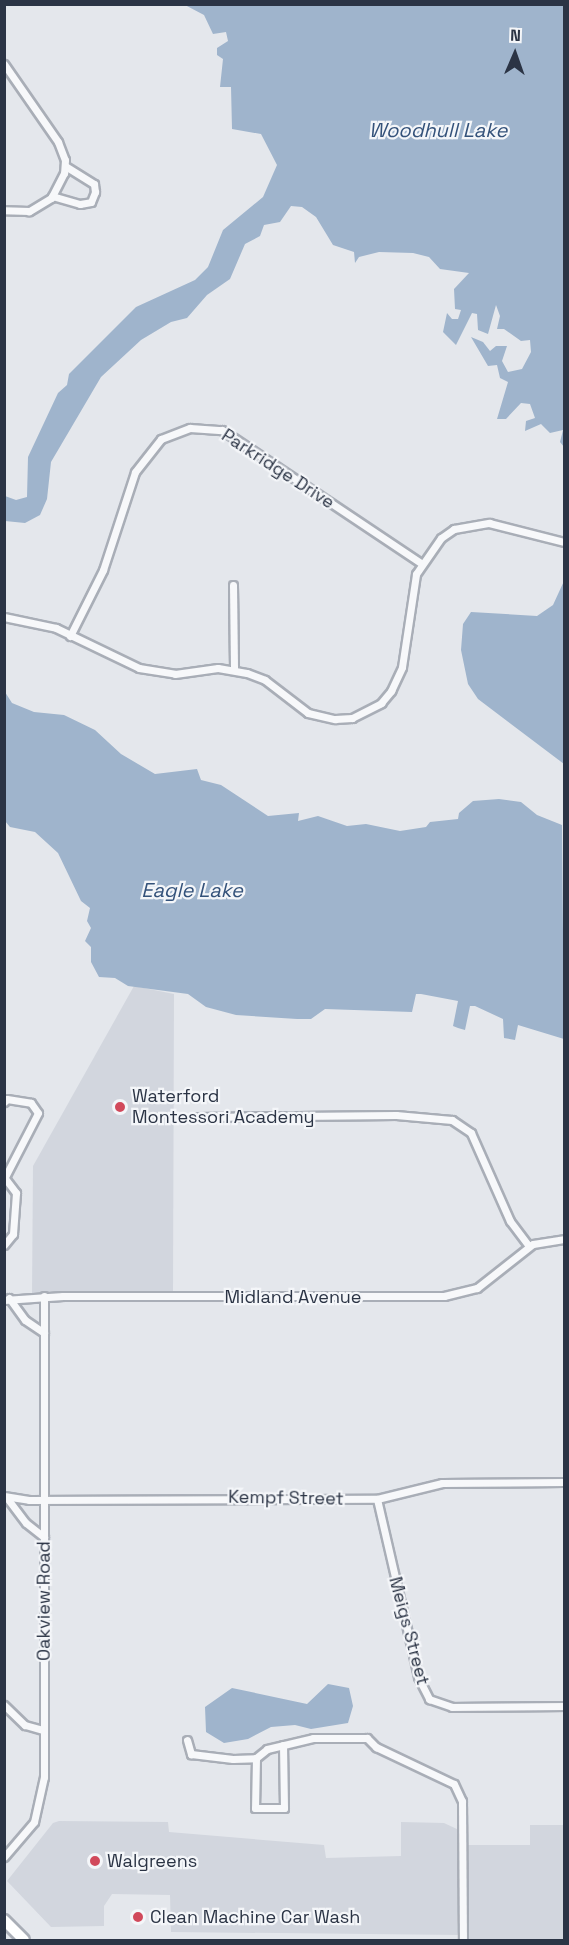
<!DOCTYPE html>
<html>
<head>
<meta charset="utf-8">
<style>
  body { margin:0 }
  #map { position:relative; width:569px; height:1945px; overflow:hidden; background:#e4e7ec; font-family:"Space Grotesk",sans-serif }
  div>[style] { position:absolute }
  .built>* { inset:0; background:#d2d6de }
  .water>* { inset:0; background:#9fb4cc }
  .roads { filter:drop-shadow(2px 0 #a9aeb7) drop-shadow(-2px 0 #a9aeb7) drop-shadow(0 2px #a9aeb7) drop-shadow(0 -2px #a9aeb7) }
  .street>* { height:7px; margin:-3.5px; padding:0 3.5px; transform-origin:3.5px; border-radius:3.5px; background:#f7f8fa }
  .primary>* { height:10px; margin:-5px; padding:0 5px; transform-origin:5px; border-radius:5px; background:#fff }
  .dots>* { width:16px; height:16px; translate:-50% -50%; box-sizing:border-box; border:3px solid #f4f6f9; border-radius:50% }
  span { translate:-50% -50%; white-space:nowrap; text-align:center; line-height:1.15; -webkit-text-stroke:4.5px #f4f6f9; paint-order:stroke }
  .street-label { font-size:18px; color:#2b3445 }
  .poi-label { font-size:18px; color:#2b3445 }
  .left { translate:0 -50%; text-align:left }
  .water-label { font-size:20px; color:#34527a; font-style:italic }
  .frame { position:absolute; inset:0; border:6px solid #2b3445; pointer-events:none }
  .north { position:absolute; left:485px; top:24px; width:60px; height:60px; -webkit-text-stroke:4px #f4f6f9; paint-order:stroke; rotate:2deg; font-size:16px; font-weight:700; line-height:24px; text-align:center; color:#2b3445 }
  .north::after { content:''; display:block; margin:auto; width:21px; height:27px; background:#2b3445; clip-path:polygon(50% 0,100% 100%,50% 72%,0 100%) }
</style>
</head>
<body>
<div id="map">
  <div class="built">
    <div style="clip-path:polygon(134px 986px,174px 994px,173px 1295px,32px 1294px,33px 1166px)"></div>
    <div style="clip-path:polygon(59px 1821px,168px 1822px,169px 1832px,324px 1845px,326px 1858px,401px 1856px,401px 1822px,444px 1823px,459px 1830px,461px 1935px,171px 1932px,170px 1895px,112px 1894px,104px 1906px,104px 1926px,51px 1927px,7px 1881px,53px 1823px)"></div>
    <div style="clip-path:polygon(530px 1825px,564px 1825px,564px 1940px,468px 1940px,466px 1845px,530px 1845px)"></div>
  </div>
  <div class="water">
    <div style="clip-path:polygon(185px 5px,564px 5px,564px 447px,560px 442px,563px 430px,550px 433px,541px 424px,525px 431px,526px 421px,535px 418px,530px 404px,521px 403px,506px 419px,497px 419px,508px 382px,500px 378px,497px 365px,488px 366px,471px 337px,483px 342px,490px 351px,496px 346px,507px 346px,502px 361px,508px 372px,522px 369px,531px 352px,530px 340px,521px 341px,504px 329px,497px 329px,500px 316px,496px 305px,488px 334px,478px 330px,477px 314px,472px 313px,456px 345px,443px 332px,447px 313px,452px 319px,458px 319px,461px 310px,455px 309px,454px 289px,469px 273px,440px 269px,429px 257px,413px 253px,379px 252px,359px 257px,355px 263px,354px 252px,333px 245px,316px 217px,302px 207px,291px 206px,280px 222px,264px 225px,260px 236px,245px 244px,230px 279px,207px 295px,187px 318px,171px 322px,141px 340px,101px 377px,51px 462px,47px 499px,40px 515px,25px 523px,5px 521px,5px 496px,16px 500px,27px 497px,28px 457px,58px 393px,67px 385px,69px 374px,136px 307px,195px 280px,208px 267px,223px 230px,263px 197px,277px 165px,261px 134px,232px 129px,231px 87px,220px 87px,223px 59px,217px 55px,217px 48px,228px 41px,226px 32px,213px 34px,204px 15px)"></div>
    <div style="clip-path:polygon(564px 581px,564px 764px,478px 699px,468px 684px,461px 650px,463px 624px,471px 612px,537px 616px,553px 605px)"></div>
    <div style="clip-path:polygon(5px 692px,12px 703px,34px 712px,64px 715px,95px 730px,121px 754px,155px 774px,197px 769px,201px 780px,221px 785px,268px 816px,299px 813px,298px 821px,318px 816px,347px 826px,366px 824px,400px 831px,426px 827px,430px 822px,458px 819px,459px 813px,473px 801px,499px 799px,521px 802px,537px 815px,562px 825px,564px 1039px,518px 1025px,515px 1040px,504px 1038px,503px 1019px,475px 1006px,470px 1006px,465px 1030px,458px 1028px,453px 1026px,458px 1001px,421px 994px,416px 994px,412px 1012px,325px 1009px,311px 1019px,297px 1019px,236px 1015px,206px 1007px,188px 994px,128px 986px,115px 978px,99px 977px,91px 962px,91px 947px,85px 941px,91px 928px,87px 921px,90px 908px,81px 901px,58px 853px,35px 832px,10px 827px,5px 821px)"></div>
    <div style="clip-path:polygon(328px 1684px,349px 1688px,353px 1706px,348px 1723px,311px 1729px,295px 1725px,271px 1727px,248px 1739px,224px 1743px,206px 1732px,205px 1707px,232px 1688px,307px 1704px)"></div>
  </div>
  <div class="roads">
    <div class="street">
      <div style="left:4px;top:64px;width:95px;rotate:55.3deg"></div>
      <div style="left:58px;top:142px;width:19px;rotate:69deg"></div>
      <div style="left:65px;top:160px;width:13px;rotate:94deg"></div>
      <div style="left:64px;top:173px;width:28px;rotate:117deg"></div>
      <div style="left:51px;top:198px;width:26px;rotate:149deg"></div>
      <div style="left:29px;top:211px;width:25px;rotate:-178deg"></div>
      <div style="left:52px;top:196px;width:29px;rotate:16deg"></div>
      <div style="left:80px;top:204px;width:11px;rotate:-10deg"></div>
      <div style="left:91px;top:202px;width:11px;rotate:-68deg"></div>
      <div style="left:95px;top:192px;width:8px;rotate:-97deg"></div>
      <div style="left:94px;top:184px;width:34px;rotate:-148deg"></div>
      <div style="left:233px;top:585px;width:85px;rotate:89.3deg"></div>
      <div style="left:4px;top:617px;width:53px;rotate:11.9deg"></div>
      <div style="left:56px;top:628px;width:92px;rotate:25.7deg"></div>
      <div style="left:139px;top:668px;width:36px;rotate:9deg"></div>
      <div style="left:175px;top:674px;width:43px;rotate:-7.9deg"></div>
      <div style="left:218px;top:668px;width:29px;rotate:10deg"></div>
      <div style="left:247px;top:673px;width:19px;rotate:21deg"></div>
      <div style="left:265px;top:680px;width:54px;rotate:37.5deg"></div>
      <div style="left:308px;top:713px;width:28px;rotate:13deg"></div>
      <div style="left:335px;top:719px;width:17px;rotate:-3deg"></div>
      <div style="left:352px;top:718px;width:33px;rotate:-27deg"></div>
      <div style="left:381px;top:703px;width:16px;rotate:-50deg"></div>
      <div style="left:391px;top:691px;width:26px;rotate:-65deg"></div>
      <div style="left:402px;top:667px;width:94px;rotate:-81.4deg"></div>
      <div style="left:416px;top:574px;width:44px;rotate:-55.2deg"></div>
      <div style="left:441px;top:538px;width:16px;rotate:-35deg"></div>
      <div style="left:454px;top:529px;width:36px;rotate:-10deg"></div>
      <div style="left:489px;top:523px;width:77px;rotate:14.2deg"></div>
      <div style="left:70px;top:636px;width:74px;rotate:-63.4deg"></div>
      <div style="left:103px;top:570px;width:103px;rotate:-71.9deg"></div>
      <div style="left:135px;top:472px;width:42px;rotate:-51.8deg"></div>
      <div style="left:161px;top:439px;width:31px;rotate:-21deg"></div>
      <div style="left:190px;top:428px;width:32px;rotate:4deg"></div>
      <div style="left:222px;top:430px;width:239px;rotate:33.8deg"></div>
      <div style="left:4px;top:1102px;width:4px;rotate:-45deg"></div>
      <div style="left:7px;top:1099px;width:24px;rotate:9deg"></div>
      <div style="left:31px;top:1103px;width:12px;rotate:55deg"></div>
      <div style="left:38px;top:1113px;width:72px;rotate:117.3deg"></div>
      <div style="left:198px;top:1117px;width:198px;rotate:-0.6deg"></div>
      <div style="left:396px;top:1115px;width:56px;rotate:5.1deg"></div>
      <div style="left:452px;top:1120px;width:23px;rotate:34deg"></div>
      <div style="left:471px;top:1133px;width:96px;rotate:66.1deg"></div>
      <div style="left:510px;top:1221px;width:31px;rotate:53deg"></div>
      <div style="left:4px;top:1177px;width:20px;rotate:53deg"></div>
      <div style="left:16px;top:1193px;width:41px;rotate:94.2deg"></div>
      <div style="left:13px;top:1234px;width:14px;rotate:129deg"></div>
      <div style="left:9px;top:1298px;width:27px;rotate:54deg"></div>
      <div style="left:25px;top:1320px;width:23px;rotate:34deg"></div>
      <div style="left:4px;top:1300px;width:59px;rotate:-3.9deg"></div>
      <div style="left:63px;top:1296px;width:381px"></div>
      <div style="left:444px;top:1296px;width:34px;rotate:-14deg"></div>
      <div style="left:477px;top:1288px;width:71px;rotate:-38.2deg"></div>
      <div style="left:533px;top:1244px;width:31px;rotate:-9deg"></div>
      <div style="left:4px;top:1496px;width:25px;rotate:9deg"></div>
      <div style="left:29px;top:1500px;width:348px;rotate:-0.2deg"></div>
      <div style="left:377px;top:1499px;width:67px;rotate:-13.8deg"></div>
      <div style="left:442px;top:1483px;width:122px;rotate:-0.5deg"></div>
      <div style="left:7px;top:1498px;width:31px;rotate:53deg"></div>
      <div style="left:26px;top:1523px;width:23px;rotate:38deg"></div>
      <div style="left:377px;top:1499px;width:183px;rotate:77deg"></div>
      <div style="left:418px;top:1677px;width:25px;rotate:63deg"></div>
      <div style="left:429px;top:1699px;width:24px;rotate:19deg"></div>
      <div style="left:452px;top:1707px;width:112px;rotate:-0.5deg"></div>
      <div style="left:4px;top:1705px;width:29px;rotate:44deg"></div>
      <div style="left:25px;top:1725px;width:19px;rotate:16deg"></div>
      <div style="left:187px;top:1740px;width:15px;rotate:74deg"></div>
      <div style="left:191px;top:1754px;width:42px;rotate:6.8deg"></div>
      <div style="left:233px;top:1759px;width:23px;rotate:-2deg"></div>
      <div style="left:256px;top:1758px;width:14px;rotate:-39deg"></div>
      <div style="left:267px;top:1749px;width:47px;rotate:-13.4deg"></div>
      <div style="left:313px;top:1738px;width:54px"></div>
      <div style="left:367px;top:1738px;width:13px;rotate:45deg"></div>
      <div style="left:376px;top:1747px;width:86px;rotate:25.4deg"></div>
      <div style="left:454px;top:1784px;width:19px;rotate:65deg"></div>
      <div style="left:462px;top:1801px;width:139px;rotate:89.6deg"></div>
      <div style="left:256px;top:1758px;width:50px;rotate:91.1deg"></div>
      <div style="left:255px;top:1808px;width:29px"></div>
      <div style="left:284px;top:1808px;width:63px;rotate:-90.9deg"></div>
      <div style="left:4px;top:1857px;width:46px;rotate:-49.4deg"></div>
      <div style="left:34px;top:1822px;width:46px;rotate:-77.5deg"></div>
      <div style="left:44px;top:1777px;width:481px;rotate:-90deg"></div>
    </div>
    <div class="primary">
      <div style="left:4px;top:1920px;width:28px;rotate:45deg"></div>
    </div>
  </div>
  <div class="dots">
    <div style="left:120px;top:1107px;background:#d1495b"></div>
    <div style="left:95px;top:1861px;background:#d1495b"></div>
    <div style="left:138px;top:1917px;background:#d1495b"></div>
  </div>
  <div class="street-label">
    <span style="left:278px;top:469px;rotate:33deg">Parkridge Drive</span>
    <span style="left:293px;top:1297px">Midland Avenue</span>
    <span style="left:286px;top:1498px;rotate:1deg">Kempf Street</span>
    <span style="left:44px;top:1601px;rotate:-90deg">Oakview Road</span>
    <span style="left:409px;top:1631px;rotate:75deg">Meigs Street</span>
  </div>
  <div class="poi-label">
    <span class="left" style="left:132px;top:1107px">Waterford<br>Montessori Academy</span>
    <span class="left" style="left:107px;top:1861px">Walgreens</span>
    <span class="left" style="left:150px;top:1917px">Clean Machine Car Wash</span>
  </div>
  <div class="water-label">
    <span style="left:438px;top:130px">Woodhull Lake</span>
    <span style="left:192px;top:890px">Eagle Lake</span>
  </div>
  <div class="frame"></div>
  <div class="north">N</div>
</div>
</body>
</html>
